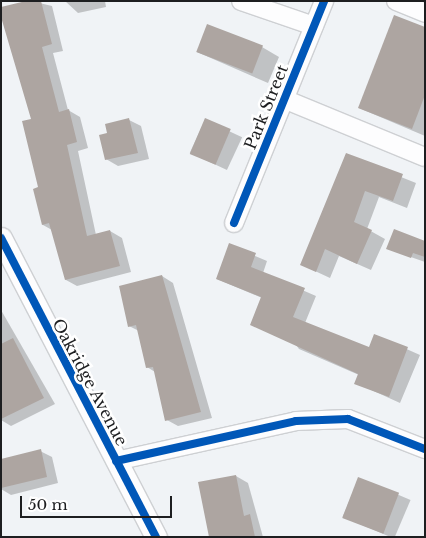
<!DOCTYPE html>
<html>
<head>
<meta charset="utf-8">
<style>
  body { margin:0 }
  #map { position:relative; width:426px; height:538px; overflow:hidden; background:#f0f3f6; font-family:"Libre Baskerville",serif }
  div>[style] { position:absolute }
  .shadow>* { inset:0; background:#0003; transform-origin:0 0 }
  .building>* { inset:0; background:#ada5a1; transform-origin:0 0 }
  .roads { filter:drop-shadow(1px 0 #ced0d3) drop-shadow(-1px 0 #ced0d3) drop-shadow(0 1px #ced0d3) drop-shadow(0 -1px #ced0d3) }
  .minor>* { height:18px; margin:-9px; padding:0 9px; transform-origin:9px; border-radius:9px; background:#fdfdfe }
  .tertiary>* { height:21px; margin:-10.5px; padding:0 10.5px; transform-origin:10.5px; border-radius:10.5px; background:#fdfdfe }
  .cycleway>* { height:8px; margin:-4px; padding:0 4px; transform-origin:4px; border-radius:4px; background:#0057b8 }
  span { translate:-50% -50%; white-space:nowrap; text-align:center; line-height:1.15; -webkit-text-stroke:5px #fff; paint-order:stroke }
  .street-label { font-size:16px; color:#1d1e20 }
  .frame { position:absolute; inset:0; border:2px solid #1d1e20; pointer-events:none }
  .scale { position:absolute; left:20px; top:496px; width:152px; height:22px; box-sizing:border-box; border:2px solid #1d1e20; border-top:0; padding-left:6px; font-size:15px; line-height:18px; white-space:nowrap; color:#1d1e20; -webkit-text-stroke:4px #fff; paint-order:stroke }
</style>
</head>
<body>
<div id="map">
  <div class="shadow">
    <div style="clip-path:polygon(31px 1px,52px 6px,63px 51px,53px 53px,68px 110px,80px 117px,88px 148px,78px 151px,96px 235px,110px 231px,122px 238px,131px 272px,77px 286px,66px 280px,52px 230px,43px 225px,32px 120px)"></div>
    <div style="clip-path:polygon(65px 1px,105px 1px,106px 7px,78px 13px)"></div>
    <div style="clip-path:polygon(425px 28px,425px 136px,359px 108px)"></div>
    <div style="clip-path:polygon(262px 47px,279px 57px,268px 83px,197px 52px)"></div>
    <div style="clip-path:polygon(129px 120px,141px 126px,149px 159px,118px 166px,106px 159px,109px 134px)"></div>
    <div style="left:205px;top:120px;width:41px;height:36px;rotate:25deg"></div>
    <div style="clip-path:polygon(346px 155px,416px 183px,407px 208px,379px 197px,367px 229px,385px 239px,371px 270px,339px 256px,330px 278px,302px 265px)"></div>
    <div style="clip-path:polygon(425px 242px,425px 262px,388px 249px)"></div>
    <div style="clip-path:polygon(230px 245px,267px 261px,263px 273px,316px 296px,305px 323px,369px 349px,375px 335px,420px 355px,400px 403px,356px 383px,359px 375px,299px 349px,262px 298px,217px 279px)"></div>
    <div style="clip-path:polygon(162px 276px,173px 283px,212px 418px,178px 426px,167px 420px,155px 372px,147px 367px,139px 331px,129px 326px)"></div>
    <div style="clip-path:polygon(1px 310px,55px 404px,11px 426px,1px 420px)"></div>
    <div style="clip-path:polygon(40px 451px,52px 457px,58px 483px,11px 495px,1px 489px,1px 460px)"></div>
    <div style="clip-path:polygon(236px 476px,248px 483px,263px 537px,211px 537px)"></div>
    <div style="left:359px;top:478px;width:56px;height:42px;rotate:23deg"></div>
  </div>
  <div class="building">
    <div style="clip-path:polygon(26px 1px,41px 1px,52px 44px,42px 47px,59px 112px,69px 109px,77px 142px,67px 145px,87px 236px,110px 230px,120px 266px,65px 280px,49px 223px,42px 225px,33px 189px,38px 187px,22px 121px,31px 119px,1px 17px,1px 7px)"></div>
    <div style="clip-path:polygon(394px 15px,425px 27px,425px 95px,412px 129px,358px 108px)"></div>
    <div style="left:207px;top:24px;width:60px;height:30px;rotate:21deg"></div>
    <div style="clip-path:polygon(129px 118px,138px 153px,105px 160px,99px 135px,107px 133px,105px 124px)"></div>
    <div style="left:205px;top:118px;width:28px;height:39px;rotate:23deg"></div>
    <div style="clip-path:polygon(346px 153px,403px 174px,393px 201px,365px 191px,354px 222px,372px 230px,357px 264px,325px 249px,316px 272px,300px 265px)"></div>
    <div style="clip-path:polygon(394px 229px,425px 241px,425px 257px,413px 253px,411px 258px,386px 249px)"></div>
    <div style="clip-path:polygon(229px 243px,256px 253px,251px 267px,305px 288px,293px 317px,369px 347px,374px 334px,408px 347px,389px 397px,354px 384px,358px 374px,250px 325px,261px 297px,216px 279px)"></div>
    <div style="clip-path:polygon(162px 275px,201px 412px,165px 421px,153px 367px,146px 368px,136px 325px,128px 327px,119px 286px)"></div>
    <div style="clip-path:polygon(13px 338px,44px 398px,1px 419px,1px 344px)"></div>
    <div style="clip-path:polygon(41px 449px,47px 477px,1px 488px,1px 459px)"></div>
    <div style="clip-path:polygon(236px 475px,244px 516px,250px 514px,255px 537px,209px 537px,198px 482px)"></div>
    <div style="left:358px;top:477px;width:44px;height:44px;rotate:21deg"></div>
  </div>
  <div class="roads">
    <div class="minor">
      <div style="left:241px;top:1px;width:77px;rotate:18.9deg"></div>
      <div style="left:396px;top:1px;width:31px;rotate:22deg"></div>
      <div style="left:284px;top:99px;width:152px;rotate:22.4deg"></div>
      <div style="left:234px;top:223px;width:240px;rotate:-67.9deg"></div>
      <div style="left:116px;top:461px;width:184px;rotate:-12.5deg"></div>
      <div style="left:296px;top:421px;width:52px;rotate:-2.2deg"></div>
      <div style="left:348px;top:419px;width:83px;rotate:21.3deg"></div>
    </div>
    <div class="tertiary">
      <div style="left:1px;top:238px;width:337px;rotate:62.6deg"></div>
    </div>
  </div>
  <div class="cycleway">
    <div style="left:234px;top:223px;width:240px;rotate:-67.9deg"></div>
    <div style="left:1px;top:238px;width:337px;rotate:62.6deg"></div>
    <div style="left:116px;top:461px;width:184px;rotate:-12.5deg"></div>
    <div style="left:296px;top:421px;width:52px;rotate:-2.2deg"></div>
    <div style="left:348px;top:419px;width:83px;rotate:21.3deg"></div>
  </div>
  <div class="street-label">
    <span style="left:266px;top:107px;rotate:-68deg">Park Street</span>
    <span style="left:90px;top:382px;rotate:62deg">Oakridge Avenue</span>
  </div>
  <div class="frame"></div>
  <div class="scale">50 m</div>
</div>
</body>
</html>
